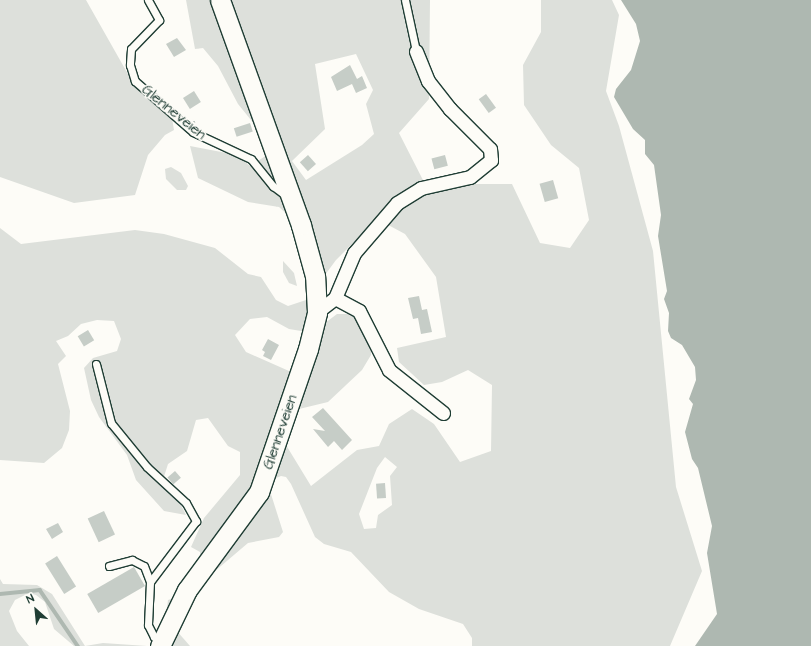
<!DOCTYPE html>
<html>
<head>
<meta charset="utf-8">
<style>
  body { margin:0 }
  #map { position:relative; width:811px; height:646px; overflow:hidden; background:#fdfcf7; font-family:"Architects Daughter",sans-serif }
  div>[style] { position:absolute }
  .green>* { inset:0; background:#dde0db }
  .water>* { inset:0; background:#aeb8b1 }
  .stream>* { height:3.5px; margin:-1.75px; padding:0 1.75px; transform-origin:1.75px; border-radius:1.75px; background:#aeb8b1 }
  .building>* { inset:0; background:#c6cdc7; transform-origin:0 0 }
  .roads { filter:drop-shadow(1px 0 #1f3d34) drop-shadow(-1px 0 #1f3d34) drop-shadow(0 1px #1f3d34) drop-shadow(0 -1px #1f3d34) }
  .lane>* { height:7px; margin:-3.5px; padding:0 3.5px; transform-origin:3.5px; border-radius:3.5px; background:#fdfcf7 }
  .street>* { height:13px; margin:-6.5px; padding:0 6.5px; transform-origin:6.5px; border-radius:6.5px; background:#fdfcf7 }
  .secondary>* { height:19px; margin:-9.5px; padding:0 9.5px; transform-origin:9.5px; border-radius:9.5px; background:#fdfcf7 }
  span { translate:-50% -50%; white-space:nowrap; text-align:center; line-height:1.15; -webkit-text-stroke:3.5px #fdfcf7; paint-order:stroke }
  .street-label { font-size:15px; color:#1f3d34 }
  .north { position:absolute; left:16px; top:590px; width:40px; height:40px; -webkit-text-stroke:3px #fdfcf7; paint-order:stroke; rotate:333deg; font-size:11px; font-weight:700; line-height:16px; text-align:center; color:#1f3d34 }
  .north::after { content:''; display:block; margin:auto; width:14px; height:18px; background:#1f3d34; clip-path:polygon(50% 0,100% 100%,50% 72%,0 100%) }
</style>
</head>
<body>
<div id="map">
  <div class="green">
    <div style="clip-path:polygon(0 0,86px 0,133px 83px,172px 118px,174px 130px,165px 135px,148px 155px,135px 195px,74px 203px,0 177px)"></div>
    <div style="clip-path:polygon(evenodd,186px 0,430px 0,429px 99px,399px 133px,425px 184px,512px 184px,540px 243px,570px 248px,589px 220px,579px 168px,551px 145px,524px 105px,523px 65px,541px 32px,541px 0,612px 0,619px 15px,606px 91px,619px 126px,653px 251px,676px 487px,702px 571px,670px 646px,472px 646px,472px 638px,463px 624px,419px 609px,389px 592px,351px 552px,324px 544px,315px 537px,291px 484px,286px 477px,281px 476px,274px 479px,270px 491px,283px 532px,279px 537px,248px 543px,201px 583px,176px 630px,190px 646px,153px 646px,166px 616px,168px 600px,174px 598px,200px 559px,200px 552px,191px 547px,204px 518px,240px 475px,240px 452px,228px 446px,208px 418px,196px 420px,187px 451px,168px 464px,162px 483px,180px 503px,186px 515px,164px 511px,136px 480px,127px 455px,99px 417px,91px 400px,84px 368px,93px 358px,117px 351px,121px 339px,114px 321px,97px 320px,81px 324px,68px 336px,56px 341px,66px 356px,58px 364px,70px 411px,69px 430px,62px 448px,44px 463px,0 460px,0 228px,21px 244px,135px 230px,164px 234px,215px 248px,248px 274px,261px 277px,276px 300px,288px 306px,306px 300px,309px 287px,291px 218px,279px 207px,248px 202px,198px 178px,190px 146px,237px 155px,250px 166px,267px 155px,255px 125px,238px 104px,218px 66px,203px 48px,195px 49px,186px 0,356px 54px,373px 90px,366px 104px,374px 134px,362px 145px,306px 180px,292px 161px,325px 129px,315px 64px,356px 54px,186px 0,377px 219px,405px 234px,436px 277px,446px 337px,397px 348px,399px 362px,424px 385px,442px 382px,468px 370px,492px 385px,491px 451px,460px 462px,434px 424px,412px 409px,389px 424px,379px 446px,357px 450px,311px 486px,286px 445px,299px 409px,328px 402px,362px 370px,371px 355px,371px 345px,353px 314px,337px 314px,325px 323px,322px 279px,336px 260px,377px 219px,186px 0,267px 317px,289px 329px,307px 332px,295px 370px,289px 371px,246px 352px,235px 335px,250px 319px,267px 317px,186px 0,385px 457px,397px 467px,390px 476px,392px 505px,378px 515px,376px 528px,364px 529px,359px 514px,377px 468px,385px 457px)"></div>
    <div style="clip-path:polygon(171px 167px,181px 173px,188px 186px,186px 190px,177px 190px,166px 179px,165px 169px)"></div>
    <div style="clip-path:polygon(283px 261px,294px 273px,297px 286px,289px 283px,283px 272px)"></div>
    <div style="clip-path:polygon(0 579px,3px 584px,37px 585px,52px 594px,85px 646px,103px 643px,147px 646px,74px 646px,54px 629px,45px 602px,36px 595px,29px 593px,15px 600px,9px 611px,17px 631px,29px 646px,0 646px)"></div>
  </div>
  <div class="water">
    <div style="clip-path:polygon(621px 0,811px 0,811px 646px,695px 646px,717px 614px,707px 553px,712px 526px,698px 468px,692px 459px,685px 432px,693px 404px,689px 399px,696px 380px,695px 367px,682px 345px,671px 338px,668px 331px,669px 313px,664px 299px,667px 291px,658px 236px,661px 215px,654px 165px,645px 154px,645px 140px,633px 129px,614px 97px,616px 89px,631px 70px,640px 41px,636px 24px)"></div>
  </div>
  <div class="stream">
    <div style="left:0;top:594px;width:40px;rotate:-5.7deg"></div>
    <div style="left:40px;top:590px;width:68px;rotate:55.8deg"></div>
  </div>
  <div class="building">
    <div style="clip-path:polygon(177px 38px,186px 50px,174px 57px,166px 44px)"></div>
    <div style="clip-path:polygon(350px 65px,357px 79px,362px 76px,367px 88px,356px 93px,352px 84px,337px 91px,331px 77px)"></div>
    <div style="left:194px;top:91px;width:13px;height:13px;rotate:58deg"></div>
    <div style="left:486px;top:94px;width:17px;height:9px;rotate:54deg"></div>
    <div style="left:250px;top:123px;width:9px;height:17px;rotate:72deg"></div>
    <div style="left:308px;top:155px;width:12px;height:11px;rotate:48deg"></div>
    <div style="left:445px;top:155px;width:11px;height:14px;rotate:75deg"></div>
    <div style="left:553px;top:180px;width:19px;height:14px;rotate:74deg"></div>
    <div style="clip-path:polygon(419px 296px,422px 310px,427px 309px,432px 332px,421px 334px,418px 318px,413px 319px,408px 298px)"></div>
    <div style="left:88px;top:330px;width:12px;height:12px;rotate:59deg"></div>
    <div style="clip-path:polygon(268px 339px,279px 345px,271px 360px,263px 356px,265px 352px,262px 350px)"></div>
    <div style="clip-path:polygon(323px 408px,352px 440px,342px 450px,334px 441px,328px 447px,313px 429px,325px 431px,312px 417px)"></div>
    <div style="left:175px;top:471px;width:9px;height:10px;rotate:49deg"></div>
    <div style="left:385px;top:483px;width:15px;height:9px;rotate:86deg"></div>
    <div style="left:104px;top:511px;width:26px;height:18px;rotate:65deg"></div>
    <div style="clip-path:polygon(58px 523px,63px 532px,52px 539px,46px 529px)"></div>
    <div style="left:57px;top:556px;width:36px;height:14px;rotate:58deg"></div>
    <div style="left:134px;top:567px;width:22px;height:54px;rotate:60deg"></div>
  </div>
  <div class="roads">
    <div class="lane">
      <div style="left:148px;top:0;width:23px;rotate:61deg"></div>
      <div style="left:159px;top:20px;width:40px;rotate:134deg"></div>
      <div style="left:131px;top:49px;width:16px;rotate:94deg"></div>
      <div style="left:130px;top:65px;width:17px;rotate:73deg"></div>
      <div style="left:135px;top:81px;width:77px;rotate:41.3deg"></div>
      <div style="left:193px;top:132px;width:64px;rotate:25deg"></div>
      <div style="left:251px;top:159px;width:35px;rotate:51deg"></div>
      <div style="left:273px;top:186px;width:15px;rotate:37deg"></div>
      <div style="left:405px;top:0;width:52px;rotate:77.8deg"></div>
      <div style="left:96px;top:364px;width:61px;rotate:75.7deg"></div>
      <div style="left:111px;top:423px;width:57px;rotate:50.7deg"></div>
      <div style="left:147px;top:467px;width:53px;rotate:42.7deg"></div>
      <div style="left:186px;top:503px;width:21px;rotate:61deg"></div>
      <div style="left:196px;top:521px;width:76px;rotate:127deg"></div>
      <div style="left:109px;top:566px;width:24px;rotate:-15deg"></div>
      <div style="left:132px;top:560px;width:13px;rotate:27deg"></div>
      <div style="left:144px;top:566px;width:17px;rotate:69deg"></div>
      <div style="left:150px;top:582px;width:43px;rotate:92.7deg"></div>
      <div style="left:148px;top:625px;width:13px;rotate:63deg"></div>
      <div style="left:154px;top:637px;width:9px;rotate:27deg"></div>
    </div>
    <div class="street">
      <div style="left:335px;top:298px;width:27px;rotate:28deg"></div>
      <div style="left:359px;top:311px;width:66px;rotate:63deg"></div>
      <div style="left:389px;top:370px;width:69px;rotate:38.5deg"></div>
      <div style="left:317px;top:312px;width:23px;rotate:-38deg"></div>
      <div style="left:335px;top:298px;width:49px;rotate:-67.1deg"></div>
      <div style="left:354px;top:253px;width:66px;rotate:-49.3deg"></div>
      <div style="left:397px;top:203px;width:28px;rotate:-32deg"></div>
      <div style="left:421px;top:188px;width:50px;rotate:-12.7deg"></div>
      <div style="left:470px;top:177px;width:27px;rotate:-39deg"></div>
      <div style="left:491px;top:160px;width:11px;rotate:-95deg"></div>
      <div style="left:490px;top:149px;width:57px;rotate:-135deg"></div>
      <div style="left:450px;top:109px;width:36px;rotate:-128deg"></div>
      <div style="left:428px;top:81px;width:32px;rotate:-112deg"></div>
    </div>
    <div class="secondary">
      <div style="left:160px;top:646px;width:62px;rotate:-64.3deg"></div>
      <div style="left:187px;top:590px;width:122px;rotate:-53.7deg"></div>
      <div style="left:259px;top:492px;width:151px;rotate:-71.1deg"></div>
      <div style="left:308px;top:349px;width:38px;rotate:-76deg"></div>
      <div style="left:317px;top:312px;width:36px;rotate:-93deg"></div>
      <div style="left:315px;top:276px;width:53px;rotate:-105.4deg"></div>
      <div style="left:301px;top:225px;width:239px;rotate:-109.8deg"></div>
    </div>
  </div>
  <div class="street-label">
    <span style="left:174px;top:112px;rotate:39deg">Glenneveien</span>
    <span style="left:280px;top:432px;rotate:-71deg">Glenneveien</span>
  </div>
  <div class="north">N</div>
</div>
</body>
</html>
